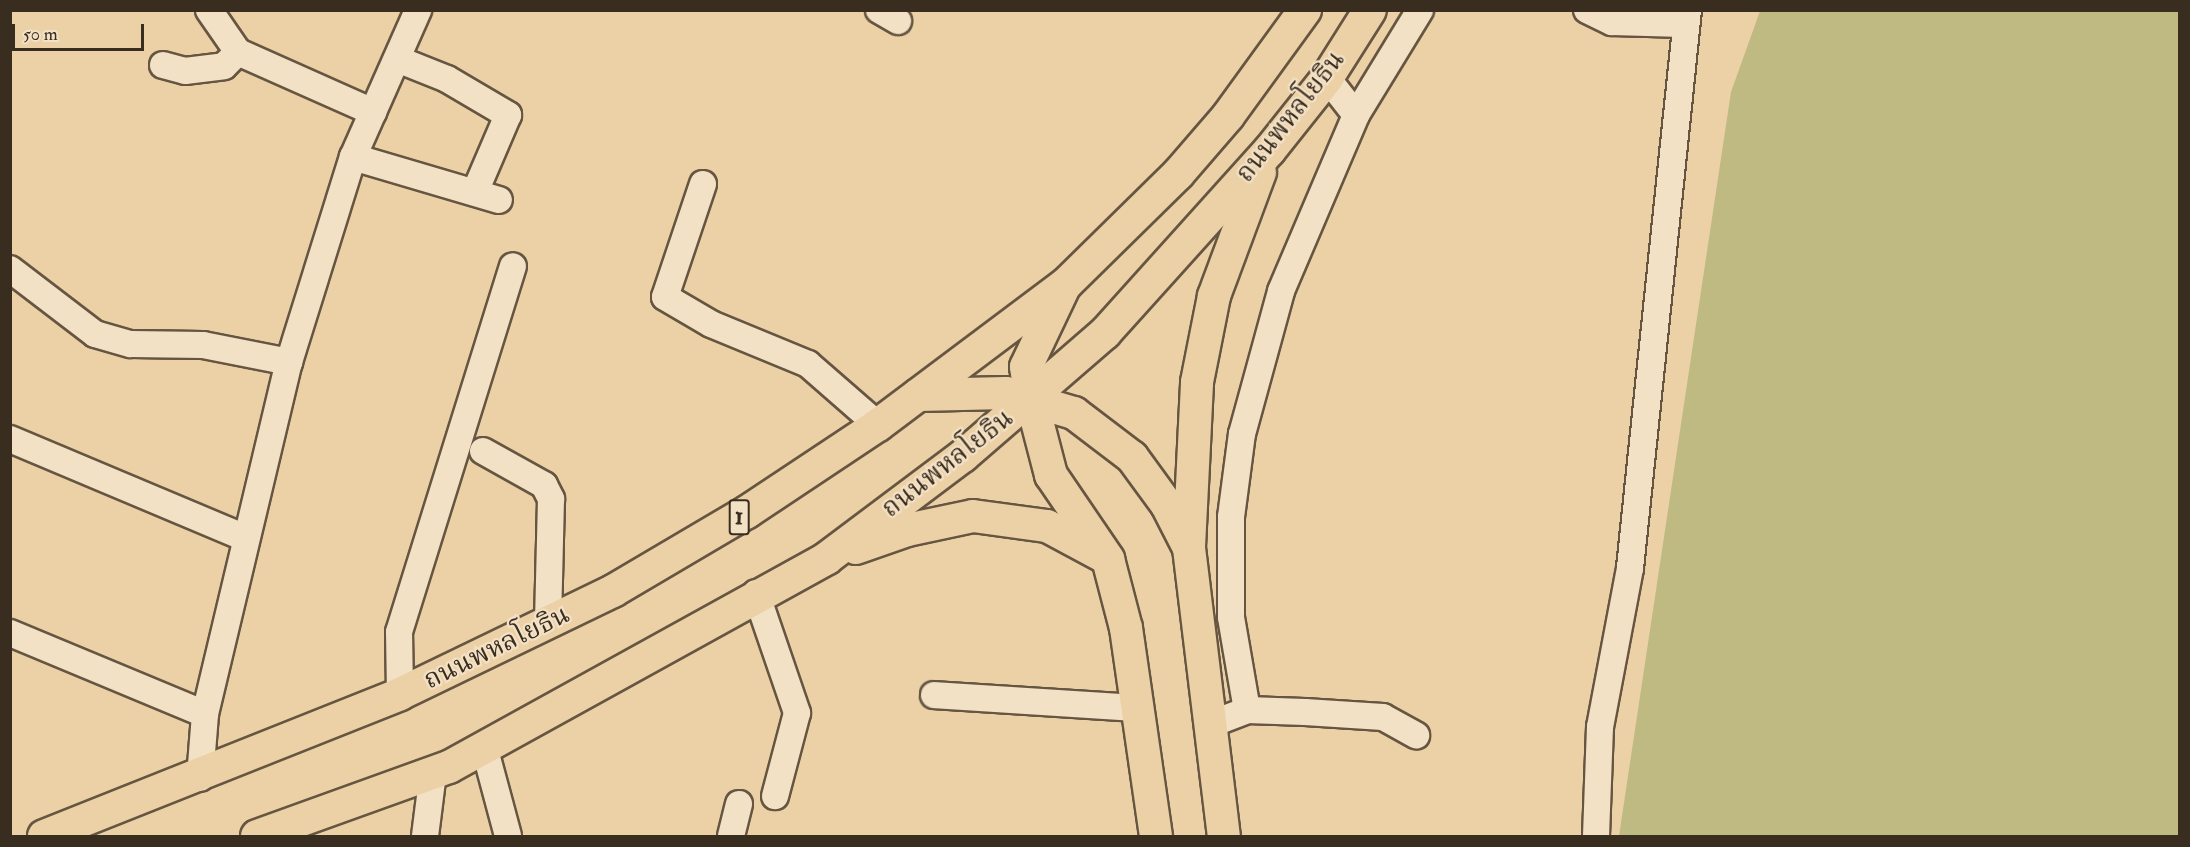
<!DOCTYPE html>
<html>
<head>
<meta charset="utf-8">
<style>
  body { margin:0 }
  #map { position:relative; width:2190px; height:847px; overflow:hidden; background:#ecd1a7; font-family:"IM FELL Double Pica","Noto Serif Thai",serif }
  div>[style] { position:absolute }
  .green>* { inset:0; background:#bfb982 }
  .roads { filter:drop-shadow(2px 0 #665641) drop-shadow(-2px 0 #665641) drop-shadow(0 2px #665641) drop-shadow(0 -2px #665641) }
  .minor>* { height:26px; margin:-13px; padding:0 13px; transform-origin:13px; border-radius:13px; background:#f3e1c6 }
  .major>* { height:32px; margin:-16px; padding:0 16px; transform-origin:16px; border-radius:16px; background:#ecd1a7 }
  span { translate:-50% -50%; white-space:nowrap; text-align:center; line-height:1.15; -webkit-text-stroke:4.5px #f3e1c6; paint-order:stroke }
  .shield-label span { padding:2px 4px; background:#f3e1c6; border:2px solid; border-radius:4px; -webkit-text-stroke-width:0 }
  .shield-label { font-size:24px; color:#392d1f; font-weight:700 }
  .street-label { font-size:26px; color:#392d1f }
  .frame { position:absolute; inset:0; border:12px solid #392d1f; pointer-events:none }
  .scale { position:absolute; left:12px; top:24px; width:132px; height:27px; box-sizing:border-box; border:3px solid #392d1f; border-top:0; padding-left:8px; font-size:18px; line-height:21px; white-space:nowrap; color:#392d1f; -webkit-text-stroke:4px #f3e1c6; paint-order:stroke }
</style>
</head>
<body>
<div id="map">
  <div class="green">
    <div style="clip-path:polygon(1760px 11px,2179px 11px,2179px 836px,1619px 836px,1731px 92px)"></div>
  </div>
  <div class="roads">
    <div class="minor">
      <div style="left:209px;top:10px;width:51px;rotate:55.4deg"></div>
      <div style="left:238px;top:52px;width:148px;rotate:24deg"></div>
      <div style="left:879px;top:10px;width:22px;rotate:30deg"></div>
      <div style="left:1587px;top:10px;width:28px;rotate:26deg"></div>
      <div style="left:1612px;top:22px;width:71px;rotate:1.6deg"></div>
      <div style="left:397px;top:59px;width:54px;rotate:21.8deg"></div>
      <div style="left:447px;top:79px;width:71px;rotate:30.5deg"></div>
      <div style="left:508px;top:115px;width:84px;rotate:113.2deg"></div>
      <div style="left:163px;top:65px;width:23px;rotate:15deg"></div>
      <div style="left:185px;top:71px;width:39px;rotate:-7deg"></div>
      <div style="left:224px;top:66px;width:20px;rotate:-45deg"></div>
      <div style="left:1356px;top:115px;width:123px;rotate:-58.6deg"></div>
      <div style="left:353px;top:157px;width:152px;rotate:16.4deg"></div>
      <div style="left:703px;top:184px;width:119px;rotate:108.6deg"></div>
      <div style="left:665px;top:297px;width:53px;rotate:30.4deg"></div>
      <div style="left:711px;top:324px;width:105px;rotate:22.4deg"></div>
      <div style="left:808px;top:364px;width:93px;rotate:41.1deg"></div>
      <div style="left:10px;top:269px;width:107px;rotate:37.4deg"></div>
      <div style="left:95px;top:334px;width:37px;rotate:16deg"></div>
      <div style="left:131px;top:344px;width:72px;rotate:0.8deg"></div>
      <div style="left:203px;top:345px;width:88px;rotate:11.2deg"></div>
      <div style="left:10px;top:439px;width:256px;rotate:22.8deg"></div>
      <div style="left:483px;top:451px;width:70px;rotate:29.1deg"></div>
      <div style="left:544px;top:485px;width:16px;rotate:63deg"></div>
      <div style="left:551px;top:499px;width:125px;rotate:91.4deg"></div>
      <div style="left:756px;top:593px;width:127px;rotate:71.1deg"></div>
      <div style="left:797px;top:713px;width:86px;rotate:104.8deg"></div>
      <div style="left:10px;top:633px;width:211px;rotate:22.6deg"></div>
      <div style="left:400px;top:694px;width:62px;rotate:-90.9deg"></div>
      <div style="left:399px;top:632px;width:383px;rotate:-72.7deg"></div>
      <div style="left:934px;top:695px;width:201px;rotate:3.7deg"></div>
      <div style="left:1247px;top:710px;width:94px;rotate:-99.8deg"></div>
      <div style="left:1231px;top:617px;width:100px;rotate:-90deg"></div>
      <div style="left:1231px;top:517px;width:84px;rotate:-82.5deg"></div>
      <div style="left:1242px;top:434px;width:148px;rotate:-74.7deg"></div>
      <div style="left:1281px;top:291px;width:191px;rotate:-66.9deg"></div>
      <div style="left:1356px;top:115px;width:47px;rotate:-128.1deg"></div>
      <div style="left:1211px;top:724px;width:39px;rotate:-21deg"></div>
      <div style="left:1247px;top:710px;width:58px;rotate:2deg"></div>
      <div style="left:1305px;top:712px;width:78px;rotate:3.7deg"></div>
      <div style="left:1383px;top:717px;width:38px;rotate:29deg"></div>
      <div style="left:485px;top:750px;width:89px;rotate:75deg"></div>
      <div style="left:200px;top:778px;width:64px;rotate:-85.5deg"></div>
      <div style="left:205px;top:714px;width:362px;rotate:-76.6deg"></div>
      <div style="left:289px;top:362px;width:215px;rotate:-72.7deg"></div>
      <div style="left:353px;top:157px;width:161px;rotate:-66.1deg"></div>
      <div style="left:425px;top:836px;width:64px;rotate:-82.8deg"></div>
      <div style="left:731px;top:836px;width:33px;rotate:-76deg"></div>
      <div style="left:1596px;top:836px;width:109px;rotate:-87.9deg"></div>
      <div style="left:1600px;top:727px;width:162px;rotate:-79.3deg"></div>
      <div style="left:1630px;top:568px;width:561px;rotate:-84.07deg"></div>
    </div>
    <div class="major">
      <div style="left:1063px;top:289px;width:86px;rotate:115.4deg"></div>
      <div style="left:1026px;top:367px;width:31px;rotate:81deg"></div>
      <div style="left:1031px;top:398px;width:80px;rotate:75.4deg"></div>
      <div style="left:1051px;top:475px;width:102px;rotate:55.8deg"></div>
      <div style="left:1108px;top:559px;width:71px;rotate:75.4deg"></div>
      <div style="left:1126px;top:628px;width:210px;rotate:81.8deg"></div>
      <div style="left:918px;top:395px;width:88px;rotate:-1.3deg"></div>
      <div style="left:1006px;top:393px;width:71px;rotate:16.4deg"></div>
      <div style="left:1074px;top:413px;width:73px;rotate:37.2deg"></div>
      <div style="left:1132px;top:457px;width:59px;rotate:53.9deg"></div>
      <div style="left:1167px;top:505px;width:48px;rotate:62.9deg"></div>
      <div style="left:1189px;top:548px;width:290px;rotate:83.1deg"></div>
      <div style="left:1189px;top:547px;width:165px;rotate:-87.2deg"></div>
      <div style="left:1197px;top:382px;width:88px;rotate:-78.8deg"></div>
      <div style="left:1214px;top:296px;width:132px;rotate:-69.6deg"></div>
      <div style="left:856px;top:548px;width:54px;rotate:-19.4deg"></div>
      <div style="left:907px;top:530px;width:67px;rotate:-12deg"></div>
      <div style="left:973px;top:516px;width:75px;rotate:7.7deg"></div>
      <div style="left:1047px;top:526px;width:66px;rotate:28.1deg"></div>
      <div style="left:44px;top:836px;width:383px;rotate:-21.7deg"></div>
      <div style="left:400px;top:694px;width:237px;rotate:-25.8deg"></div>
      <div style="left:613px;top:591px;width:156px;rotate:-30.5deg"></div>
      <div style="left:747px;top:512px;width:157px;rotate:-33.6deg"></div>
      <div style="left:878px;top:425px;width:235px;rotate:-36.9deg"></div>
      <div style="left:1066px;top:284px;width:157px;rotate:-44.5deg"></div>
      <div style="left:1178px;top:174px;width:77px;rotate:-49.2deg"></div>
      <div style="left:1228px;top:116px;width:131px;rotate:-54deg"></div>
      <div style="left:257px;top:836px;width:204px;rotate:-19.8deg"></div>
      <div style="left:449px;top:767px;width:432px;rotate:-28.9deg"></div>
      <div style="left:827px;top:558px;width:170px;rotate:-36.9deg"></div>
      <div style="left:963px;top:456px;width:188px;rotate:-40.9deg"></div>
      <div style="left:1105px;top:333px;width:245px;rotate:-48deg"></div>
      <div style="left:1269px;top:151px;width:93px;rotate:-51.5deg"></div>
      <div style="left:1327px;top:78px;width:80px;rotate:-57.7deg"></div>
    </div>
  </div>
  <div class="shield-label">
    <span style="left:739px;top:517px">1</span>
  </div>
  <div class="street-label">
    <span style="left:1291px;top:117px;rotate:-52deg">ถนนพหลโยธิน</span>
    <span style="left:948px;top:464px;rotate:-38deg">ถนนพหลโยธิน</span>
    <span style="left:497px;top:648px;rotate:-26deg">ถนนพหลโยธิน</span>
  </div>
  <div class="frame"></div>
  <div class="scale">50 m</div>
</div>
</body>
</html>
